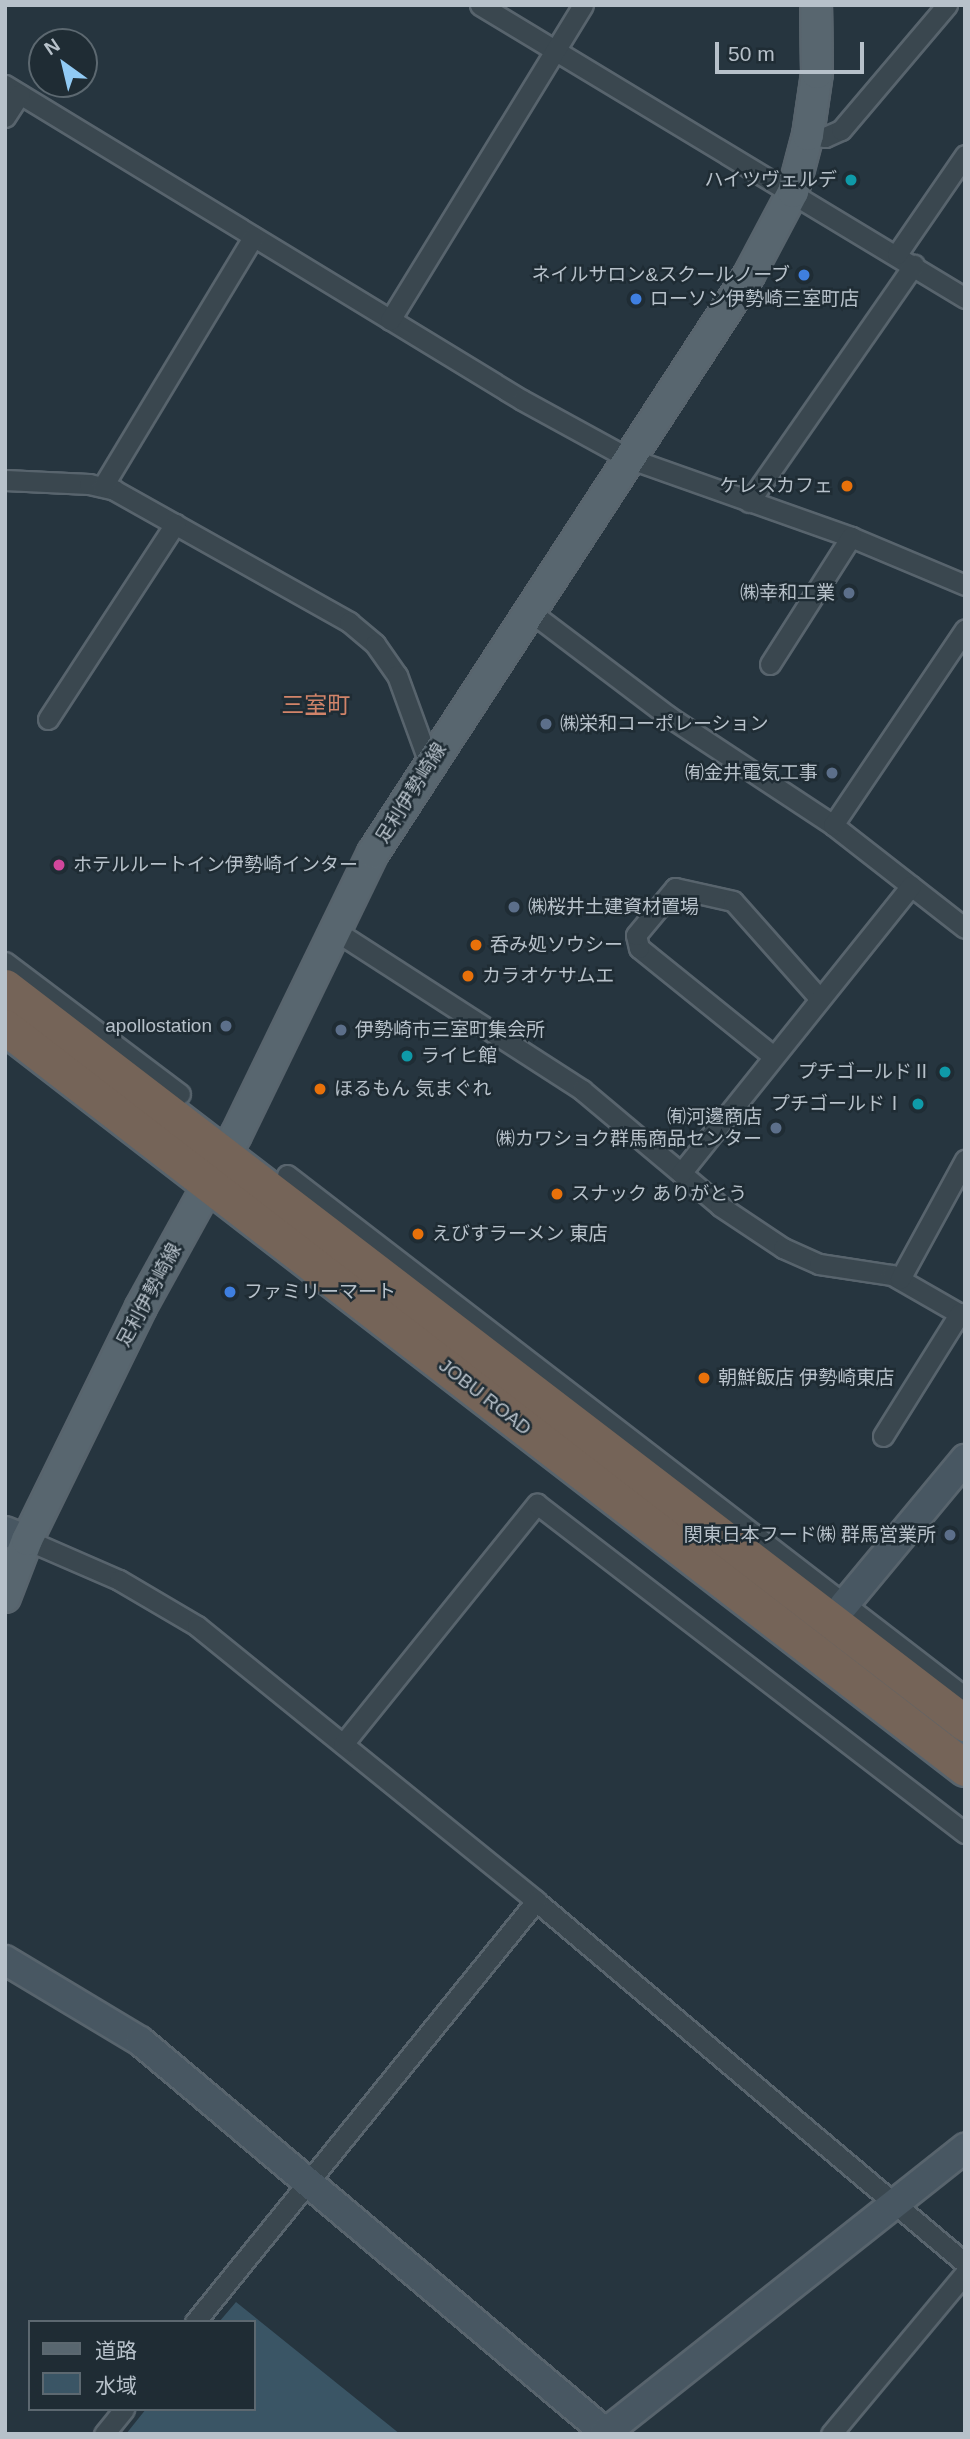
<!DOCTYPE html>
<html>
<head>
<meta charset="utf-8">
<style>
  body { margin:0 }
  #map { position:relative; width:970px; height:2439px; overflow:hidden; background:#26353f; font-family:Arial,"Noto Sans JP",sans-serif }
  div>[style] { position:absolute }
  .water>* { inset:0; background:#3a5565 }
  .roads { filter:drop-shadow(2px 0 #58646d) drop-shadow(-2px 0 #58646d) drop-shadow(0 2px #58646d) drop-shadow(0 -2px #58646d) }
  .street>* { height:19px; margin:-9.5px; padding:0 9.5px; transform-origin:9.5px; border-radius:9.5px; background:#3a474f }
  .secondary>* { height:28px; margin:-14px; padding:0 14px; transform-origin:14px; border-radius:14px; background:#485762 }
  .primary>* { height:30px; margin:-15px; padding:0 15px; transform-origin:15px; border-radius:15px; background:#58666f }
  .highway>* { height:35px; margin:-17.5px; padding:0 17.5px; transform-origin:17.5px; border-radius:17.5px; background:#756458 }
  .dots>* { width:19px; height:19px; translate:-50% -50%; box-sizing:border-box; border:4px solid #1f2c34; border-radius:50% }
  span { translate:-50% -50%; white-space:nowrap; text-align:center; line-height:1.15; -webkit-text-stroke:5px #1f2c34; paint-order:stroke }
  .poi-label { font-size:19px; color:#b7c1ca }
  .right { translate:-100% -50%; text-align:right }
  .left { translate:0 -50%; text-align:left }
  .street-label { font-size:19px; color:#b7c1ca }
  .quarter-label { font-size:23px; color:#d2846a }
  .frame { position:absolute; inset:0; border:7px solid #b7c1ca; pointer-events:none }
  .legend { position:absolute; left:28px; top:2320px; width:228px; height:91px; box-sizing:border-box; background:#1f2c34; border:2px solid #5c6870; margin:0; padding:9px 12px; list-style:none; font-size:21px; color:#b7c1ca }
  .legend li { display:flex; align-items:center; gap:14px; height:35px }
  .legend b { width:35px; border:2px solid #5c6870 }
  .north { position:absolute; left:28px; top:28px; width:70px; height:70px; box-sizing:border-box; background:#1f2c34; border:2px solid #5c6870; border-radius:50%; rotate:326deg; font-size:19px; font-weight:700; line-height:28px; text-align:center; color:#b7c1ca }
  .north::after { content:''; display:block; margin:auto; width:24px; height:32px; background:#91caf4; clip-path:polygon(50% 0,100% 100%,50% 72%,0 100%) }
  .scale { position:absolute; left:715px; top:42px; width:149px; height:32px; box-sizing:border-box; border:4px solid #b7c1ca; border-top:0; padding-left:9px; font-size:21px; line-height:24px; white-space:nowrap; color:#b7c1ca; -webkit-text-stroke:5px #1f2c34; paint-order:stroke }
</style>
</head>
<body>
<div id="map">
  <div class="water">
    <div style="clip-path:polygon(236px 2302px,400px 2434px,126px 2434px,146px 2409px,254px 2409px,254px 2322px,219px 2322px)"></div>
  </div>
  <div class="roads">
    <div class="street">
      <div style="left:480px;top:5px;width:567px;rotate:31.14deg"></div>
      <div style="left:5px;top:85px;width:605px;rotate:31.35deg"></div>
      <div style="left:522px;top:400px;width:121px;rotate:28.7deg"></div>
      <div style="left:628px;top:458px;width:237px;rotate:19.5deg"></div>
      <div style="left:851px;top:537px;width:124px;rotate:22.8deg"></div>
      <div style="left:5px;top:117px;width:27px;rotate:-57deg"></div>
      <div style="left:808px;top:135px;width:17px;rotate:7deg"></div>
      <div style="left:825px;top:137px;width:17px;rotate:-24deg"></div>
      <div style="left:841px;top:130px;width:164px;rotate:-49.7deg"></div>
      <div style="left:897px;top:254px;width:120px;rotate:-55.5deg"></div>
      <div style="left:390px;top:320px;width:369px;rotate:-58.5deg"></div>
      <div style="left:5px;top:480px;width:84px;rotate:2.7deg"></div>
      <div style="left:89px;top:484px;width:26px;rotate:13deg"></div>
      <div style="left:114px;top:490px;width:270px;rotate:29.3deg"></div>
      <div style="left:349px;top:622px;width:34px;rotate:40deg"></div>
      <div style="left:375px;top:644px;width:38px;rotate:55deg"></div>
      <div style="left:397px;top:675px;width:94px;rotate:70deg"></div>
      <div style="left:103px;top:486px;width:291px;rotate:-58.9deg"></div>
      <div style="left:749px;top:502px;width:289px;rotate:-55.2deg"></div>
      <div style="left:528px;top:610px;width:176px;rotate:37.1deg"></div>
      <div style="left:668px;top:716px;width:198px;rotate:33.4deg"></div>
      <div style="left:833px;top:825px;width:167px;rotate:38deg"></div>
      <div style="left:770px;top:664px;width:151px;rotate:-57.5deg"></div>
      <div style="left:48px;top:719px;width:233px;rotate:-56.9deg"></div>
      <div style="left:833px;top:825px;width:236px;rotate:-56deg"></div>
      <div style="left:337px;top:932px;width:292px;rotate:32.8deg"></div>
      <div style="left:582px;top:1090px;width:180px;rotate:40deg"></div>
      <div style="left:720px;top:1206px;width:76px;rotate:33.7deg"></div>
      <div style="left:783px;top:1248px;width:39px;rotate:24deg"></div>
      <div style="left:819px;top:1264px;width:74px;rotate:8.6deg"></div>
      <div style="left:892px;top:1275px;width:84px;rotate:29.9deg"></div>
      <div style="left:5px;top:962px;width:219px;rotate:37deg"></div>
      <div style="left:773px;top:1056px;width:172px;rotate:-141.1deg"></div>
      <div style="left:639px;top:948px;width:13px;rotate:-103deg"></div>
      <div style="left:636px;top:935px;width:61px;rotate:-50.3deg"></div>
      <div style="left:675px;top:888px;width:59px;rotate:12.6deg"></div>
      <div style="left:733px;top:901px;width:130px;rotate:48.4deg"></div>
      <div style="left:681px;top:1173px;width:368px;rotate:-51.3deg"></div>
      <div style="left:287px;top:1175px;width:856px;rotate:37.59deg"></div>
      <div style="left:900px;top:1279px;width:136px;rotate:-61.4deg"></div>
      <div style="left:883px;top:1436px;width:145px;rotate:-58deg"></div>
      <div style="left:27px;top:1540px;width:100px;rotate:23.5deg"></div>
      <div style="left:119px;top:1580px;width:91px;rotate:30.5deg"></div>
      <div style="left:197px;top:1626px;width:437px;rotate:39deg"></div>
      <div style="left:536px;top:1901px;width:561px;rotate:40.16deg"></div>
      <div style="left:343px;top:1744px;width:309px;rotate:-51.1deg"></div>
      <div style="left:537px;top:1504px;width:540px;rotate:37.55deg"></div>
      <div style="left:195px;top:2322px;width:542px;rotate:-50.99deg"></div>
      <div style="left:104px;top:2434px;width:32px;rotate:-51deg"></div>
      <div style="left:831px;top:2434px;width:209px;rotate:-50.2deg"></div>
    </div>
    <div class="secondary">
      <div style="left:5px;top:1531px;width:24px;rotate:22deg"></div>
      <div style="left:844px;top:1605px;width:190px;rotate:-50.3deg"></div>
      <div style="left:5px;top:1960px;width:157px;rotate:31deg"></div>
      <div style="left:140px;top:2041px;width:610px;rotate:40.08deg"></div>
      <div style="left:604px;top:2434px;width:461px;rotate:-38.4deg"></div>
    </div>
    <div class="primary">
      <div style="left:5px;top:1597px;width:61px;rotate:-68.9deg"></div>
      <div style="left:27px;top:1540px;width:259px;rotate:-63.9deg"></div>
      <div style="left:141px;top:1307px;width:196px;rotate:-61.1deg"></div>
      <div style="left:236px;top:1135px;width:314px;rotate:-64.1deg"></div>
      <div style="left:373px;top:853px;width:690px;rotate:-56.96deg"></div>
      <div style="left:749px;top:275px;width:94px;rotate:-62.1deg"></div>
      <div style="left:793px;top:192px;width:59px;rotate:-75.3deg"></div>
      <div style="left:808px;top:135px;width:63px;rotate:-81.7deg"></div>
      <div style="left:817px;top:73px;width:68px;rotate:-90.8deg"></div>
    </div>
    <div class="highway">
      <div style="left:5px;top:987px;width:1210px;rotate:37.48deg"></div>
      <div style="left:5px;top:1027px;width:1213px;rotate:37.66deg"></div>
    </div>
  </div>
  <div class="dots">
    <div style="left:851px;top:180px;background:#0f9aa8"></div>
    <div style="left:804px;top:275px;background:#3f7fe0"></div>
    <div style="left:636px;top:299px;background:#3f7fe0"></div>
    <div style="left:847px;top:486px;background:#e8710a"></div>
    <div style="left:849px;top:593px;background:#5c6f8a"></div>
    <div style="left:546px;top:724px;background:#5c6f8a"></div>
    <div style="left:832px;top:773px;background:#5c6f8a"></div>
    <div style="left:59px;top:865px;background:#d1479c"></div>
    <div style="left:514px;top:907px;background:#5c6f8a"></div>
    <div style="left:476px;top:945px;background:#e8710a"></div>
    <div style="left:468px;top:976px;background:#e8710a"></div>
    <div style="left:226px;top:1026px;background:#5c6f8a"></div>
    <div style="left:341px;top:1030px;background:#5c6f8a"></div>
    <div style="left:407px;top:1056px;background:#0f9aa8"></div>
    <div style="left:945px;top:1072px;background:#0f9aa8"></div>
    <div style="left:320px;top:1089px;background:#e8710a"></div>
    <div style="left:918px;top:1104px;background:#0f9aa8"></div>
    <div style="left:776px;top:1128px;background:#5c6f8a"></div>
    <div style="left:557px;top:1194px;background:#e8710a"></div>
    <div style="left:418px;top:1234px;background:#e8710a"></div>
    <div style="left:230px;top:1292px;background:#3f7fe0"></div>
    <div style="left:704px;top:1378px;background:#e8710a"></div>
    <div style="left:950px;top:1535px;background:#5c6f8a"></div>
  </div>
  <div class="poi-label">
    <span class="right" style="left:837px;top:180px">ハイツヴェルデ</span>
    <span class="right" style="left:790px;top:275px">ネイルサロン&amp;スクールノーブ</span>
    <span class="left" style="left:650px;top:299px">ローソン伊勢崎三室町店</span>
    <span class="right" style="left:833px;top:486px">ケレスカフェ</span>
    <span class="right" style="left:835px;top:593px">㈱幸和工業</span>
    <span class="left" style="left:560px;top:724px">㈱栄和コーポレーション</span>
    <span class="right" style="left:818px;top:773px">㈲金井電気工事</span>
    <span class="left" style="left:73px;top:865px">ホテルルートイン伊勢崎インター</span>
    <span class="left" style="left:528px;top:907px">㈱桜井土建資材置場</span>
    <span class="left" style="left:490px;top:945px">呑み処ソウシー</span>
    <span class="left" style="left:482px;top:976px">カラオケサムエ</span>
    <span class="right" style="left:212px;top:1026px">apollostation</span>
    <span class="left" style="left:355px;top:1030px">伊勢崎市三室町集会所</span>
    <span class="left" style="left:421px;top:1056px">ライヒ館</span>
    <span class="right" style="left:931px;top:1072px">プチゴールドⅡ</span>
    <span class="left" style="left:334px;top:1089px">ほるもん 気まぐれ</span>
    <span class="right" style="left:904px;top:1104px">プチゴールドⅠ</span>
    <span class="right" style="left:762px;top:1128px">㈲河邊商店<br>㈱カワショク群馬商品センター</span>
    <span class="left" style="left:571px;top:1194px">スナック ありがとう</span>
    <span class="left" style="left:432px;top:1234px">えびすラーメン 東店</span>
    <span class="left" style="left:244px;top:1292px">ファミリーマート</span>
    <span class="left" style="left:718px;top:1378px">朝鮮飯店 伊勢崎東店</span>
    <span class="right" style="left:936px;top:1535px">関東日本フード㈱ 群馬営業所</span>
  </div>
  <div class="street-label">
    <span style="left:411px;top:793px;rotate:-58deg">足利伊勢崎線</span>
    <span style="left:149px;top:1295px;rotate:-62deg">足利伊勢崎線</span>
    <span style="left:485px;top:1397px;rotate:38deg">JOBU ROAD</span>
  </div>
  <div class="quarter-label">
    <span style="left:316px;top:705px">三室町</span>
  </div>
  <div class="frame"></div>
  <ul class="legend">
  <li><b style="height:9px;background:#58666f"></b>道路</li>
  <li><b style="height:19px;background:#3a5565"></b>水域</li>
  </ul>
  <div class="north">N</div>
  <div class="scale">50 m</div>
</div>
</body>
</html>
